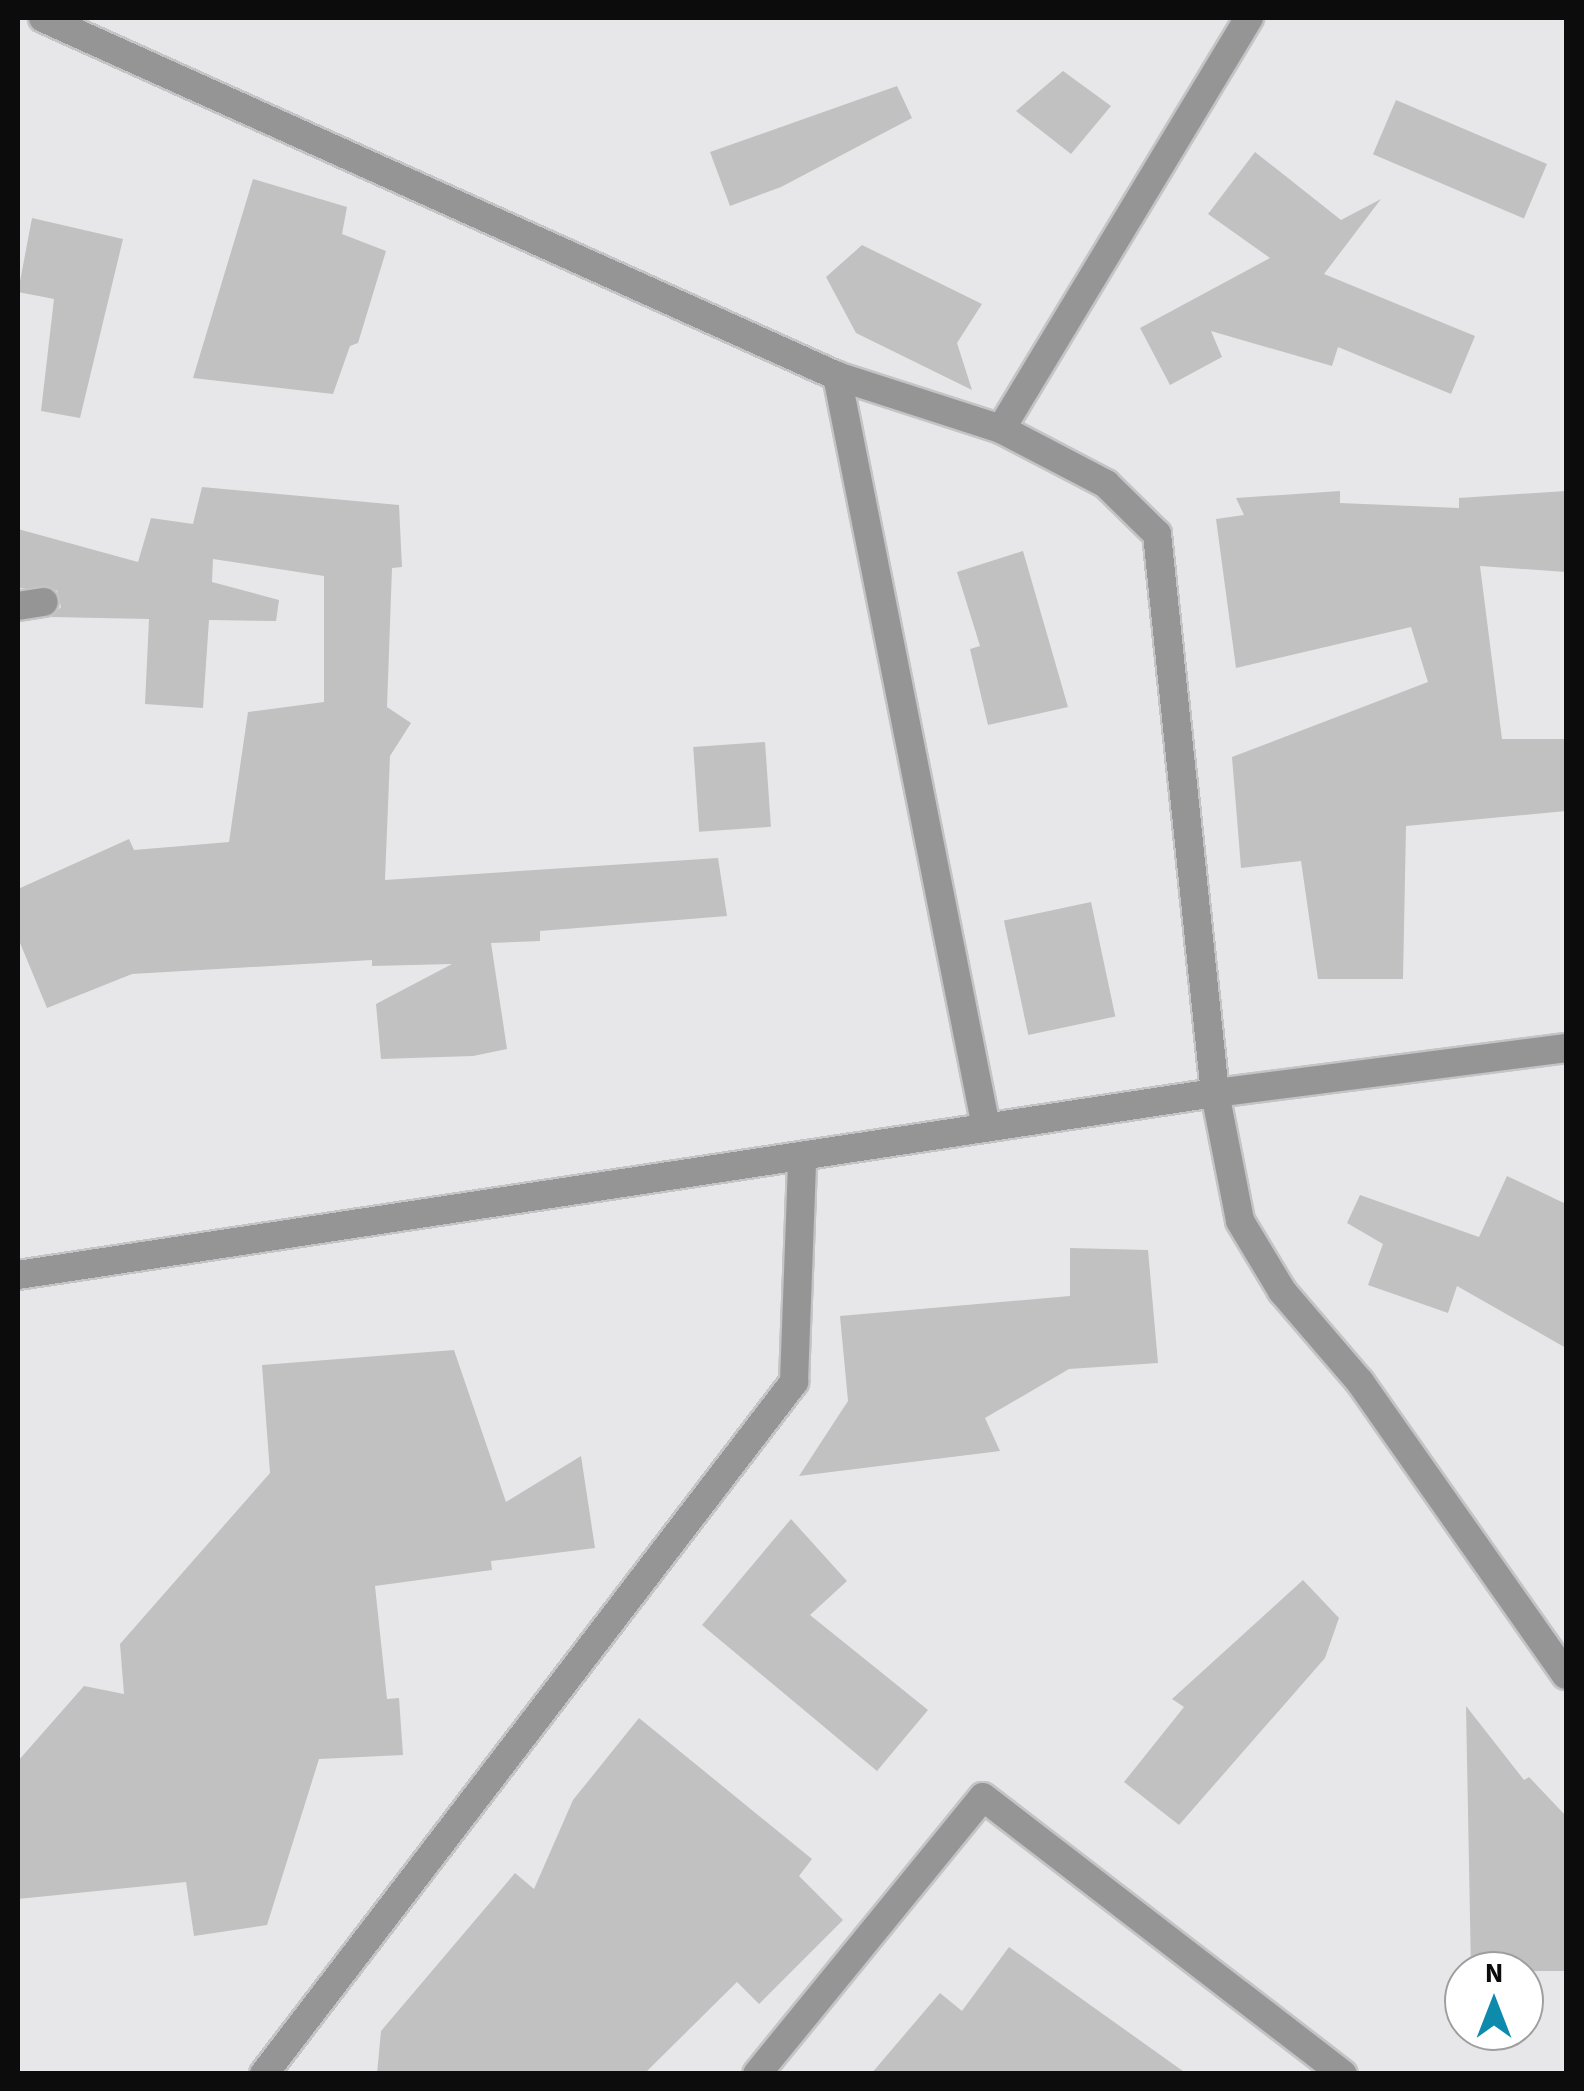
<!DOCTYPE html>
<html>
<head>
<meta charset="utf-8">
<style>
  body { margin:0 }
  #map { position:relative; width:1584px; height:2091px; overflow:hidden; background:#e7e7e9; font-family:"Source Sans 3",sans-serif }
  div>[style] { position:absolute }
  .building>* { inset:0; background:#c2c1c1; transform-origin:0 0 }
  .roads { filter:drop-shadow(2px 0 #c4c4c6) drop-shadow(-2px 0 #c4c4c6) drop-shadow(0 2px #c4c4c6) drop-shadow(0 -2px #c4c4c6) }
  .minor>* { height:28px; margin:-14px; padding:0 14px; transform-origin:14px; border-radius:14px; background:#959596 }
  span { translate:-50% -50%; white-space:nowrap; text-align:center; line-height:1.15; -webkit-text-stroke:9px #fff; paint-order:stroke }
  .frame { position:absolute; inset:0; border:20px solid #0c0c0d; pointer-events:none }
  .north { position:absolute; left:1444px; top:1951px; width:100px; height:100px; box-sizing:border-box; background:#fff; border:2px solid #9e9e9e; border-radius:50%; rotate:0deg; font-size:28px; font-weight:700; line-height:40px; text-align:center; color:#0c0c0d }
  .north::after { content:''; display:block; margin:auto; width:35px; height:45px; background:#0e8aac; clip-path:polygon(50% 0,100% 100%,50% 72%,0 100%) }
</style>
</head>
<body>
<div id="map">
  <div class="building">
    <div style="clip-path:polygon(1063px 71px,1111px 106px,1071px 154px,1016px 111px)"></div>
    <div style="clip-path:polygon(897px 86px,912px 118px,781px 187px,730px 206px,710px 152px)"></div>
    <div style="left:1396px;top:100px;width:164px;height:59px;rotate:23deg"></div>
    <div style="clip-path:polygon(1255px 152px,1341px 220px,1381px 199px,1324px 274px,1475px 336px,1451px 394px,1338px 347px,1332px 366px,1211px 331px,1222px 357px,1170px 385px,1140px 328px,1270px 258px,1208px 214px)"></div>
    <div style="clip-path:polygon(253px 179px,347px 207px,342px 234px,386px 251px,358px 343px,350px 346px,333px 394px,193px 378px)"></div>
    <div style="clip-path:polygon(32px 218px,123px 239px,80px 418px,41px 411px,54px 299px,18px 292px)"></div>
    <div style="clip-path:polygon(862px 245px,982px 304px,957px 343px,972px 390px,856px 333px,826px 277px)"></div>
    <div style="clip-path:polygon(202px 487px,399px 505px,402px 567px,392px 568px,387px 707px,411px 723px,390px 756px,385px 880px,718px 858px,727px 916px,540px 931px,540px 941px,491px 943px,507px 1049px,473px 1056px,381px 1059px,376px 1004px,452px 964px,372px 966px,372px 960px,132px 974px,47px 1008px,18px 938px,18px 889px,129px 839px,134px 850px,229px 842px,248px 712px,324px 702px,324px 576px,213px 559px,212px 582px,279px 600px,276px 621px,209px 620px,203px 708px,145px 704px,149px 619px,51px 617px,61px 607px,57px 590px,18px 588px,18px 529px,138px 562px,151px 518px,193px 524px)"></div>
    <div style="clip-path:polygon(1340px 491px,1340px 503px,1459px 508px,1459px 498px,1566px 491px,1566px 572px,1480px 566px,1502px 739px,1566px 739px,1566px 811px,1406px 826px,1403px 979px,1318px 979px,1301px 861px,1241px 868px,1232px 757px,1428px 682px,1411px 627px,1236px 668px,1216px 519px,1244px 515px,1236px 498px)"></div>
    <div style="clip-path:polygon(1023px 551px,1068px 707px,988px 725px,970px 649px,980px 646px,957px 572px)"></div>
    <div style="left:765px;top:742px;width:85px;height:72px;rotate:86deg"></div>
    <div style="left:1091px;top:902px;width:117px;height:89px;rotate:78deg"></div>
    <div style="clip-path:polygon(1507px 1176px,1566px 1204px,1566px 1348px,1457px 1286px,1448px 1313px,1368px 1285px,1383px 1244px,1347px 1223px,1360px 1195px,1479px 1237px)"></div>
    <div style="clip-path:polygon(1070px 1248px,1148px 1250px,1158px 1363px,1069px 1369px,985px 1418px,1000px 1451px,799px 1476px,848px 1401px,840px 1316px,1070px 1296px)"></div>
    <div style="clip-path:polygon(454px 1350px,506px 1502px,581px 1456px,595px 1548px,491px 1561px,492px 1570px,375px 1586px,387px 1699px,399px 1698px,403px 1755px,319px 1759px,267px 1925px,194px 1936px,186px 1882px,18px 1899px,18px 1761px,84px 1686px,124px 1694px,120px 1644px,270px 1473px,262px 1365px)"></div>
    <div style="clip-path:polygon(791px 1519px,847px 1581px,810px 1615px,928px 1710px,877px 1771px,702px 1625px)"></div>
    <div style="clip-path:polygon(1303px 1580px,1339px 1618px,1325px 1658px,1179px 1825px,1124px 1782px,1184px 1707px,1172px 1699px)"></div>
    <div style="clip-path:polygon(1466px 1706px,1524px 1780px,1529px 1777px,1566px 1816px,1566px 1971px,1471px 1971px)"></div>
    <div style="clip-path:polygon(639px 1718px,812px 1859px,799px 1876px,843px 1920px,759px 2004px,737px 1982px,644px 2074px,377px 2074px,381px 2031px,515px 1873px,534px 1889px,573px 1800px)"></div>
    <div style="clip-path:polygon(1009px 1947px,1187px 2074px,871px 2074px,940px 1993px,962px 2011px)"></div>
  </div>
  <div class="roads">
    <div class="minor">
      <div style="left:43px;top:18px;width:871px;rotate:24.27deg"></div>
      <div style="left:1001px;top:429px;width:480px;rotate:-58.9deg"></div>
      <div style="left:18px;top:606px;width:26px;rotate:-9deg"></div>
      <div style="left:986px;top:1127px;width:766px;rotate:-101.22deg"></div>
      <div style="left:837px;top:376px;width:172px;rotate:17.9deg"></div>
      <div style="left:1001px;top:429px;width:119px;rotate:27.6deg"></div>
      <div style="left:1106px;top:484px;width:71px;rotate:44.4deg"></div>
      <div style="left:1157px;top:534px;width:562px;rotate:84.08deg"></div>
      <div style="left:1215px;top:1093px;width:130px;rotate:78.9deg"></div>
      <div style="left:1240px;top:1221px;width:82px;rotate:59deg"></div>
      <div style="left:1282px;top:1291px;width:120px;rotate:49.4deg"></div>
      <div style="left:1360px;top:1382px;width:358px;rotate:54.9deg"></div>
      <div style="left:18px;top:1275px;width:1211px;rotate:-8.65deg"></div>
      <div style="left:1215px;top:1093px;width:354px;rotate:-7.3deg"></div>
      <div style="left:264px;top:2074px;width:872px;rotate:-52.55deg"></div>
      <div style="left:794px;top:1382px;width:222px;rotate:-87.9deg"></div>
      <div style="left:757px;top:2074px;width:357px;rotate:-50.8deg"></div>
      <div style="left:983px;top:1797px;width:454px;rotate:37.6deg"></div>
    </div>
  </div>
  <div class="frame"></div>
  <div class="north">N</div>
</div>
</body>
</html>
